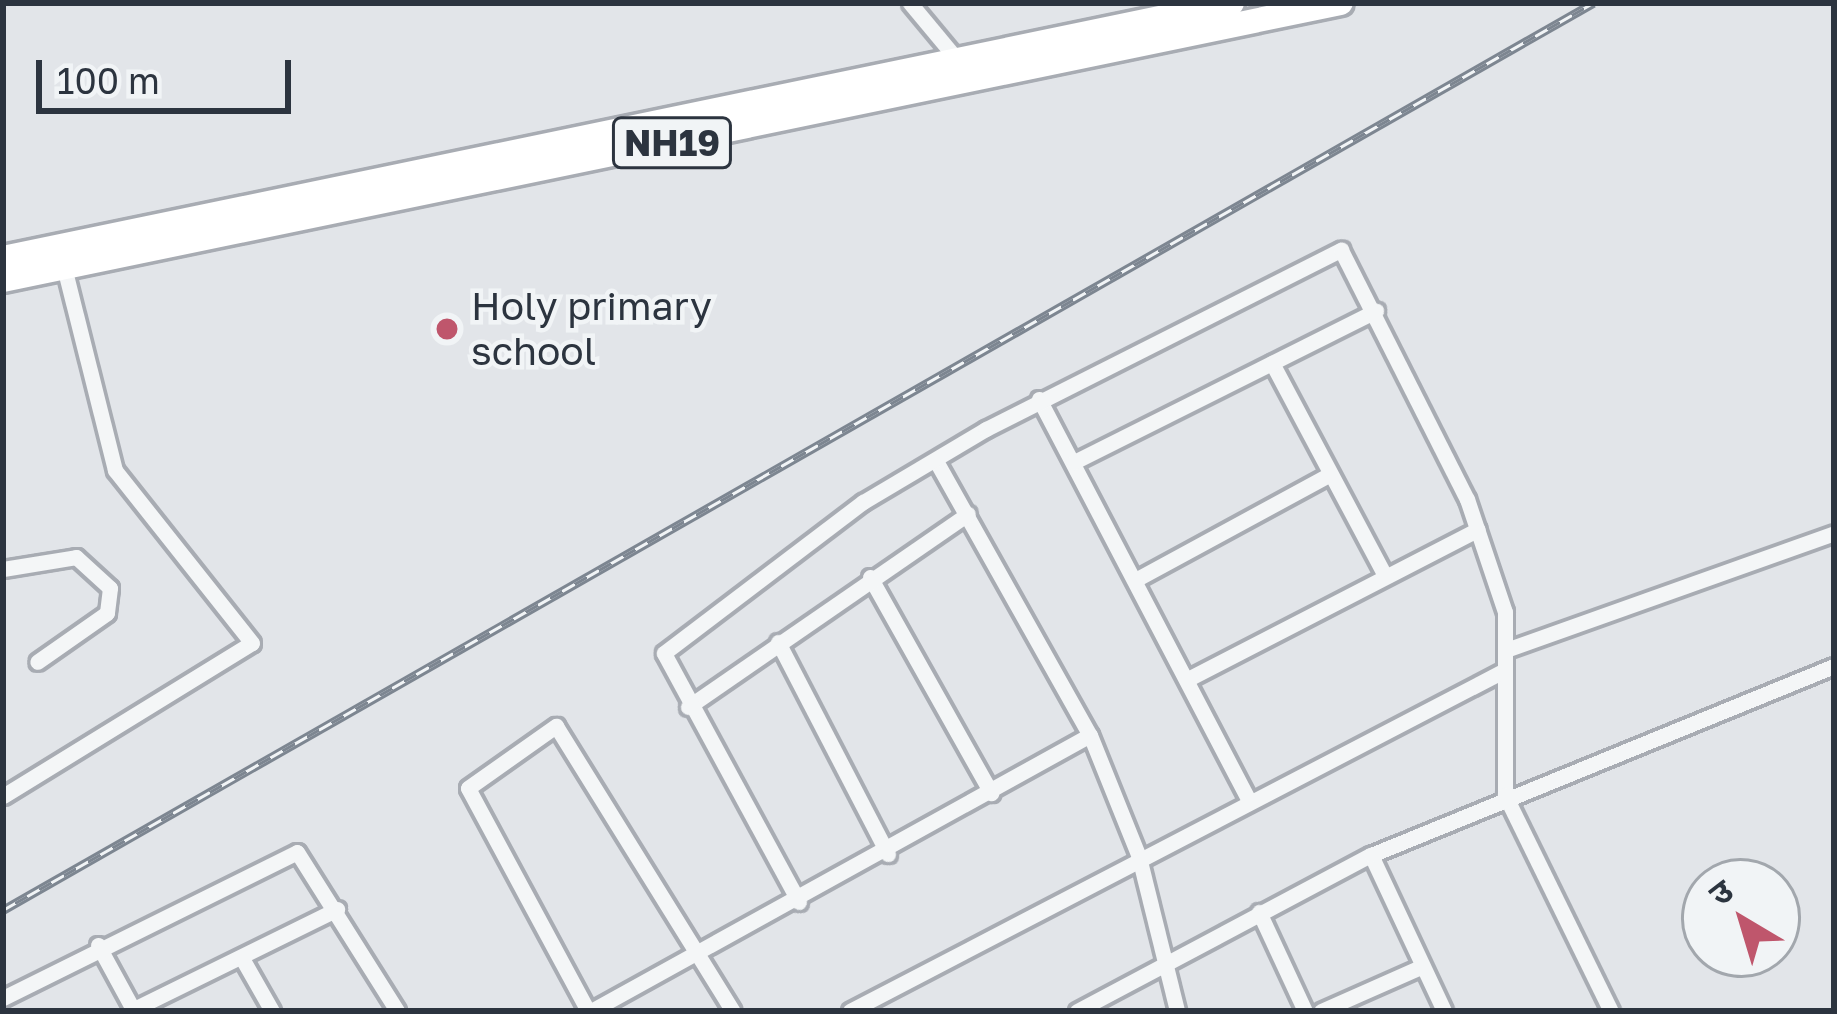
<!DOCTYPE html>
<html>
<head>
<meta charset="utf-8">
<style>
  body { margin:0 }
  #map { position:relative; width:1837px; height:1014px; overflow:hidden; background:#e2e5e9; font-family:"Golos Text","Noto Sans Devanagari",sans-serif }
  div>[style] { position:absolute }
  .roads { filter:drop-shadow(3px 0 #a8acb3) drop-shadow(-3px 0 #a8acb3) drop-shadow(0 3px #a8acb3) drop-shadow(0 -3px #a8acb3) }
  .minor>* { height:15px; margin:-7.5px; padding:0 7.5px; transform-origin:7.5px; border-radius:7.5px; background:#f4f6f7 }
  .trunk>* { height:24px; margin:-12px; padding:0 12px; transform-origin:12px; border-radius:12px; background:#fff }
  .rail>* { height:9px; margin-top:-4.5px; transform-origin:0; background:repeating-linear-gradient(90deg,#f1f4f6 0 14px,#7d8691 0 28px); box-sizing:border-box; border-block:3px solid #7d8691 }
  .dots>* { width:33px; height:33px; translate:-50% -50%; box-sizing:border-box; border:6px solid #f1f4f6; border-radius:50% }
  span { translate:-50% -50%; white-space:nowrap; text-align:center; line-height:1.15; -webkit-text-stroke:9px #f1f4f6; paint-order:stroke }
  .shield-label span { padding:3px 9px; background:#f1f4f6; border:3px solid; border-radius:9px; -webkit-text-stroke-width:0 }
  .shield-label { font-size:36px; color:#2c343f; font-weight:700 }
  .poi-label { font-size:39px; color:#2c343f }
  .left { translate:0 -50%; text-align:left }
  .frame { position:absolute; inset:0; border:6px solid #2c343f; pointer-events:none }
  .north { position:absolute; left:1681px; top:858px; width:120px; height:120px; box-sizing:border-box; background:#f1f4f6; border:3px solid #a2a7ad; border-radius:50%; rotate:322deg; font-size:33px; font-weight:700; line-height:48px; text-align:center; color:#2c343f }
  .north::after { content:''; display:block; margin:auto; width:42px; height:54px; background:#bf566c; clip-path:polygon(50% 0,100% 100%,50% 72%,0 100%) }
  .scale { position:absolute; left:36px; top:60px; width:255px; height:54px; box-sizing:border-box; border:6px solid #2c343f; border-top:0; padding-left:15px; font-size:36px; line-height:42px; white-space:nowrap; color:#2c343f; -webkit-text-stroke:9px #f1f4f6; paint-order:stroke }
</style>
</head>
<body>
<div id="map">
  <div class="roads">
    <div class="minor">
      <div style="left:910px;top:3px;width:78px;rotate:50.2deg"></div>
      <div style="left:1272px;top:363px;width:239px;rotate:62deg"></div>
      <div style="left:1039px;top:399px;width:454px;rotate:62.4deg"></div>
      <div style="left:936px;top:461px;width:314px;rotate:60.7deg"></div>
      <div style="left:1090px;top:735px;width:131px;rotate:68.1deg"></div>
      <div style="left:1139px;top:857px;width:159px;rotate:76.1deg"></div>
      <div style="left:1074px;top:462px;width:338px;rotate:-26.6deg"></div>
      <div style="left:3px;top:569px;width:74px;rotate:-9.3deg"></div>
      <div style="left:76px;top:557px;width:46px;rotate:42.4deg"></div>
      <div style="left:110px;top:588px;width:25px;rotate:97deg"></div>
      <div style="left:107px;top:613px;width:85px;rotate:145deg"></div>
      <div style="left:870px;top:577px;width:248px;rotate:60.7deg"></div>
      <div style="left:1137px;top:579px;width:214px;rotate:-28.5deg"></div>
      <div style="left:778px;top:642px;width:239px;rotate:62.6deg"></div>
      <div style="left:1506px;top:650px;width:348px;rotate:-19.6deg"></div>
      <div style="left:1188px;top:679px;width:326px;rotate:-27.3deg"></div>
      <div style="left:688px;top:707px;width:340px;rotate:-34.6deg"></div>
      <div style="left:3px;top:796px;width:292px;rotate:-31.6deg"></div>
      <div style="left:252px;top:643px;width:221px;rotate:-128.4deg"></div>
      <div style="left:115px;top:470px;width:209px;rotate:-104.1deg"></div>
      <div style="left:1371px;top:855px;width:172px;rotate:64.9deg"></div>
      <div style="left:799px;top:902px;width:283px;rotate:-118.5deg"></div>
      <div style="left:664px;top:653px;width:250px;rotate:-37.2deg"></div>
      <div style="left:863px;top:502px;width:143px;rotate:-30.7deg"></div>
      <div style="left:986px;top:429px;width:398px;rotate:-26.8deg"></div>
      <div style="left:1341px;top:250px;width:279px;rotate:63.2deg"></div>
      <div style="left:1467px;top:499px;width:119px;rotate:71.4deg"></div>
      <div style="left:1505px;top:612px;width:183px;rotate:90deg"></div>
      <div style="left:1505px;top:795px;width:241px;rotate:63.9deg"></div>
      <div style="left:1259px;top:912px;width:109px;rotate:65.1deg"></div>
      <div style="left:98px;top:945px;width:75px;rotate:61.4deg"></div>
      <div style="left:243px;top:960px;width:59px;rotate:60.4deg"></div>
      <div style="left:3px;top:998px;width:328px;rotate:-26.4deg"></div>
      <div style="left:297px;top:852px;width:188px;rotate:57.8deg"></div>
      <div style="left:130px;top:1011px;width:231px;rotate:-26.2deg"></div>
      <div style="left:588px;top:1011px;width:253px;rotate:-118.3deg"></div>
      <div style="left:468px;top:788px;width:108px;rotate:-35.2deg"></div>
      <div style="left:556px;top:726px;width:335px;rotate:58.2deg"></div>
      <div style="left:591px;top:1011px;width:570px;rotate:-28.95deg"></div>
      <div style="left:850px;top:1011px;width:738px;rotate:-27.5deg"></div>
      <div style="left:1077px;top:1011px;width:333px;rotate:-28deg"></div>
      <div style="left:1371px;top:855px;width:500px;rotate:-22.21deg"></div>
      <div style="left:1321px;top:1011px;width:111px;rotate:-23.8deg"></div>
    </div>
    <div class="trunk">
      <div style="left:3px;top:258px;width:1255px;rotate:-11.72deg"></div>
      <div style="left:3px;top:280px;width:1366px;rotate:-11.7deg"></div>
    </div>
  </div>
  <div class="rail">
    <div style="left:3px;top:910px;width:1831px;rotate:-29.7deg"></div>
  </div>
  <div class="dots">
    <div style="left:447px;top:329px;background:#bf566c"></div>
  </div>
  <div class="shield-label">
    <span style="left:672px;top:143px">NH19</span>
  </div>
  <div class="poi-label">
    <span class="left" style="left:471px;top:329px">Holy primary<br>school</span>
  </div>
  <div class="frame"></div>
  <div class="north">उ</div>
  <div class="scale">100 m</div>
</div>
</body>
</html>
